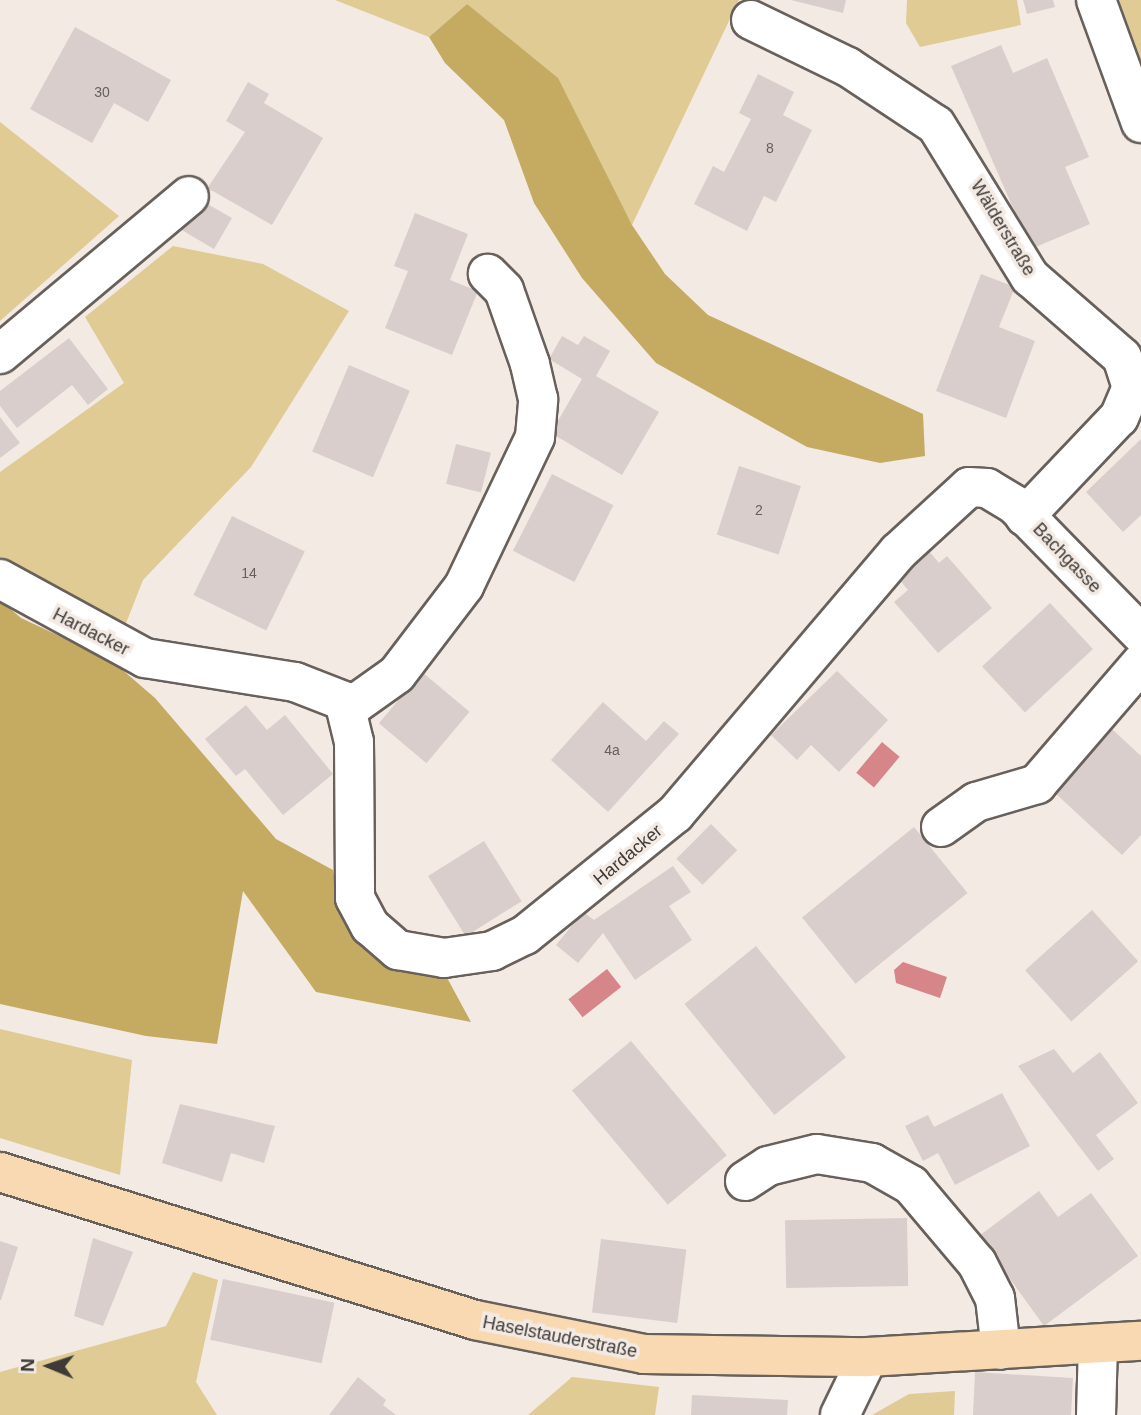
<!DOCTYPE html>
<html>
<head>
<meta charset="utf-8">
<style>
  body { margin:0 }
  #map { position:relative; width:1141px; height:1415px; overflow:hidden; background:#f3eae4; font-family:Helvetica,sans-serif }
  div>[style] { position:absolute }
  .green>* { inset:0; background:#dfcb93 }
  .forest>* { inset:0; background:#c5ab61 }
  .water>* { inset:0; background:#d68688; transform-origin:0 0 }
  .building>* { inset:0; background:#d9cecb; transform-origin:0 0 }
  .roads { filter:drop-shadow(2px 0 #68605b) drop-shadow(-2px 0 #68605b) drop-shadow(0 2px #68605b) drop-shadow(0 -2px #68605b) }
  .minor>* { height:38px; margin:-19px; padding:0 19px; transform-origin:19px; border-radius:19px; background:#fff }
  .major>* { height:38px; margin:-19px; padding:0 19px; transform-origin:19px; border-radius:19px; background:#f8d9b2 }
  span { translate:-50% -50%; white-space:nowrap; text-align:center; line-height:1.15; -webkit-text-stroke:7px #f3eae4; paint-order:stroke }
  .number-label { font-size:14px; color:#655f5d }
  .number-label span { -webkit-text-stroke-width:0 }
  .street-label { font-size:18px; color:#3e3a38 }
  .north { position:absolute; left:14px; top:1331px; width:70px; height:70px; -webkit-text-stroke:5px #f3eae4; paint-order:stroke; rotate:272deg; font-size:19px; font-weight:700; line-height:28px; text-align:center; color:#3e3a38 }
  .north::after { content:''; display:block; margin:auto; width:24px; height:32px; background:#3e3a38; clip-path:polygon(50% 0,100% 100%,50% 72%,0 100%) }
</style>
</head>
<body>
<div id="map">
  <div class="green">
    <div style="clip-path:polygon(335px 0,739px 0,632px 225px,595px 156px,467px 4px,429px 37px)"></div>
    <div style="clip-path:polygon(907px 0,1017px 0,1021px 25px,920px 47px,906px 23px)"></div>
    <div style="clip-path:polygon(1100px 0,1141px 0,1141px 113px)"></div>
    <div style="clip-path:polygon(0 122px,119px 216px,0 321px)"></div>
    <div style="clip-path:polygon(173px 246px,263px 264px,349px 311px,251px 467px,143px 580px,123px 631px,0 559px,0 472px,124px 383px,85px 317px)"></div>
    <div style="clip-path:polygon(0 1029px,132px 1060px,120px 1175px,0 1138px)"></div>
    <div style="clip-path:polygon(193px 1272px,218px 1280px,196px 1382px,217px 1415px,0 1415px,0 1372px,166px 1326px)"></div>
    <div style="clip-path:polygon(572px 1377px,659px 1387px,655px 1415px,528px 1415px)"></div>
    <div style="clip-path:polygon(955px 1391px,954px 1415px,872px 1415px,909px 1394px)"></div>
  </div>
  <div class="forest">
    <div style="clip-path:polygon(467px 4px,558px 78px,632px 225px,665px 274px,708px 315px,923px 414px,925px 456px,880px 463px,807px 447px,656px 363px,582px 278px,534px 203px,504px 120px,445px 63px,429px 37px)"></div>
    <div style="clip-path:polygon(0 600px,21px 618px,111px 660px,155px 698px,276px 839px,333px 870px,338px 897px,445px 974px,471px 1022px,316px 992px,243px 891px,217px 1044px,146px 1036px,0 1004px)"></div>
  </div>
  <div class="water">
    <div style="left:882px;top:742px;width:23px;height:40px;rotate:40deg"></div>
    <div style="clip-path:polygon(903px 962px,947px 977px,940px 998px,896px 983px,894px 970px)"></div>
    <div style="left:607px;top:969px;width:23px;height:49px;rotate:52deg"></div>
  </div>
  <div class="building">
    <div style="clip-path:polygon(791px 0,846px 0,843px 13px)"></div>
    <div style="clip-path:polygon(1023px 0,1053px 0,1055px 7px,1027px 14px)"></div>
    <div style="clip-path:polygon(75px 27px,171px 80px,148px 122px,114px 103px,92px 143px,30px 109px)"></div>
    <div style="clip-path:polygon(1001px 45px,1013px 73px,1047px 58px,1089px 157px,1065px 167px,1090px 224px,1031px 249px,951px 66px)"></div>
    <div style="clip-path:polygon(758px 74px,794px 92px,783px 115px,812px 130px,776px 202px,764px 196px,747px 231px,694px 204px,713px 166px,724px 172px,751px 119px,739px 113px)"></div>
    <div style="clip-path:polygon(248px 82px,269px 94px,264px 103px,323px 138px,272px 225px,211px 190px,204px 202px,232px 218px,214px 249px,180px 229px,245px 132px,226px 121px)"></div>
    <div style="clip-path:polygon(415px 213px,468px 234px,450px 280px,478px 291px,452px 355px,385px 328px,408px 271px,394px 266px)"></div>
    <div style="clip-path:polygon(981px 274px,1015px 287px,999px 327px,1035px 341px,1006px 418px,936px 391px)"></div>
    <div style="clip-path:polygon(562px 336px,578px 345px,584px 336px,610px 351px,596px 376px,659px 412px,622px 475px,551px 433px,582px 379px,549px 359px)"></div>
    <div style="clip-path:polygon(69px 338px,108px 389px,88px 405px,72px 385px,17px 428px,0 406px,0 391px)"></div>
    <div style="left:349px;top:365px;width:66px;height:94px;rotate:23deg"></div>
    <div style="clip-path:polygon(0 417px,20px 443px,0 458px)"></div>
    <div style="clip-path:polygon(1141px 439px,1141px 515px,1123px 532px,1086px 492px)"></div>
    <div style="left:456px;top:444px;width:36px;height:41px;rotate:14deg"></div>
    <div style="left:739px;top:466px;width:65px;height:72px;rotate:18deg"></div>
    <div style="left:552px;top:474px;width:69px;height:86px;rotate:27deg"></div>
    <div style="left:232px;top:516px;width:81px;height:88px;rotate:26deg"></div>
    <div style="clip-path:polygon(924px 545px,939px 563px,947px 556px,992px 608px,938px 653px,894px 602px,908px 590px,893px 572px)"></div>
    <div style="left:1050px;top:603px;width:63px;height:93px;rotate:47deg"></div>
    <div style="clip-path:polygon(837px 671px,888px 720px,839px 772px,811px 745px,797px 760px,771px 735px)"></div>
    <div style="left:422px;top:672px;width:62px;height:67px;rotate:40deg"></div>
    <div style="clip-path:polygon(603px 702px,646px 741px,664px 721px,679px 734px,608px 812px,551px 760px)"></div>
    <div style="clip-path:polygon(246px 705px,267px 730px,285px 715px,333px 774px,283px 815px,245px 769px,236px 776px,205px 739px)"></div>
    <div style="clip-path:polygon(1112px 729px,1141px 756px,1141px 835px,1122px 855px,1054px 792px)"></div>
    <div style="left:711px;top:824px;width:37px;height:49px;rotate:45deg"></div>
    <div style="left:914px;top:827px;width:85px;height:144px;rotate:51deg"></div>
    <div style="left:484px;top:841px;width:71px;height:66px;rotate:58deg"></div>
    <div style="clip-path:polygon(673px 866px,691px 892px,669px 906px,692px 940px,635px 980px,603px 933px,578px 963px,556px 945px,583px 912px,594px 920px)"></div>
    <div style="left:1092px;top:910px;width:69px;height:90px;rotate:48deg"></div>
    <div style="left:756px;top:946px;width:143px;height:92px;rotate:51deg"></div>
    <div style="left:631px;top:1041px;width:149px;height:77px;rotate:50deg"></div>
    <div style="clip-path:polygon(1054px 1049px,1073px 1073px,1100px 1052px,1138px 1103px,1096px 1135px,1114px 1159px,1098px 1171px,1018px 1066px)"></div>
    <div style="clip-path:polygon(1002px 1093px,1030px 1146px,955px 1185px,938px 1153px,923px 1161px,905px 1126px,928px 1115px,934px 1127px)"></div>
    <div style="clip-path:polygon(180px 1104px,275px 1126px,264px 1163px,231px 1153px,222px 1182px,162px 1163px)"></div>
    <div style="clip-path:polygon(1039px 1191px,1058px 1217px,1091px 1193px,1138px 1256px,1044px 1326px,979px 1236px)"></div>
    <div style="left:907px;top:1218px;width:68px;height:122px;rotate:89deg"></div>
    <div style="clip-path:polygon(93px 1238px,133px 1252px,103px 1326px,74px 1316px)"></div>
    <div style="left:601px;top:1239px;width:86px;height:74px;rotate:7deg"></div>
    <div style="clip-path:polygon(0 1241px,18px 1247px,1px 1300px,0 1300px)"></div>
    <div style="left:223px;top:1279px;width:114px;height:62px;rotate:12deg"></div>
    <div style="clip-path:polygon(975px 1372px,1073px 1378px,1071px 1415px,973px 1415px)"></div>
    <div style="clip-path:polygon(358px 1377px,386px 1400px,383px 1405px,396px 1415px,329px 1415px)"></div>
    <div style="clip-path:polygon(692px 1395px,788px 1400px,787px 1415px,691px 1415px)"></div>
  </div>
  <div class="roads">
    <div class="minor">
      <div style="left:1096px;top:0;width:131px;rotate:69.9deg"></div>
      <div style="left:751px;top:20px;width:108px;rotate:25.9deg"></div>
      <div style="left:848px;top:67px;width:105px;rotate:33.4deg"></div>
      <div style="left:936px;top:125px;width:179px;rotate:58.3deg"></div>
      <div style="left:1030px;top:277px;width:122px;rotate:41deg"></div>
      <div style="left:1122px;top:357px;width:32px;rotate:72deg"></div>
      <div style="left:1132px;top:387px;width:33px;rotate:113deg"></div>
      <div style="left:1119px;top:417px;width:137px;rotate:133.5deg"></div>
      <div style="left:0;top:354px;width:246px;rotate:-39.9deg"></div>
      <div style="left:0;top:579px;width:165px;rotate:28.6deg"></div>
      <div style="left:145px;top:658px;width:152px;rotate:9.1deg"></div>
      <div style="left:295px;top:682px;width:53px;rotate:21.2deg"></div>
      <div style="left:344px;top:701px;width:42px;rotate:76.3deg"></div>
      <div style="left:354px;top:742px;width:156px;rotate:89.6deg"></div>
      <div style="left:355px;top:898px;width:32px;rotate:62deg"></div>
      <div style="left:370px;top:926px;width:37px;rotate:41deg"></div>
      <div style="left:398px;top:950px;width:47px;rotate:9.9deg"></div>
      <div style="left:444px;top:958px;width:49px;rotate:-8.3deg"></div>
      <div style="left:492px;top:951px;width:37px;rotate:-26deg"></div>
      <div style="left:525px;top:935px;width:193px;rotate:-38.9deg"></div>
      <div style="left:675px;top:814px;width:344px;rotate:-49.6deg"></div>
      <div style="left:898px;top:552px;width:96px;rotate:-42.5deg"></div>
      <div style="left:969px;top:487px;width:18px;rotate:3deg"></div>
      <div style="left:987px;top:488px;width:33px;rotate:31deg"></div>
      <div style="left:1015px;top:505px;width:180px;rotate:45.7deg"></div>
      <div style="left:348px;top:709px;width:60px;rotate:-35.5deg"></div>
      <div style="left:397px;top:674px;width:111px;rotate:-52.7deg"></div>
      <div style="left:464px;top:586px;width:165px;rotate:-64.5deg"></div>
      <div style="left:535px;top:437px;width:38px;rotate:-85deg"></div>
      <div style="left:538px;top:399px;width:36px;rotate:-103deg"></div>
      <div style="left:530px;top:364px;width:78px;rotate:-109.4deg"></div>
      <div style="left:504px;top:290px;width:23px;rotate:-135deg"></div>
      <div style="left:941px;top:827px;width:43px;rotate:-35.5deg"></div>
      <div style="left:976px;top:802px;width:64px;rotate:-16.4deg"></div>
      <div style="left:1037px;top:784px;width:160px;rotate:-49.3deg"></div>
      <div style="left:745px;top:1181px;width:27px;rotate:-33deg"></div>
      <div style="left:768px;top:1166px;width:50px;rotate:-13.8deg"></div>
      <div style="left:817px;top:1154px;width:56px;rotate:9.3deg"></div>
      <div style="left:872px;top:1163px;width:45px;rotate:29.4deg"></div>
      <div style="left:911px;top:1185px;width:102px;rotate:49.8deg"></div>
      <div style="left:977px;top:1263px;width:39px;rotate:63deg"></div>
      <div style="left:995px;top:1298px;width:52px;rotate:83.4deg"></div>
      <div style="left:840px;top:1415px;width:64px;rotate:-64.2deg"></div>
      <div style="left:1096px;top:1415px;width:71px;rotate:-88.4deg"></div>
    </div>
    <div class="major">
      <div style="left:0;top:1172px;width:498px;rotate:17.3deg"></div>
      <div style="left:475px;top:1320px;width:172px;rotate:11.4deg"></div>
      <div style="left:644px;top:1354px;width:224px;rotate:0.8deg"></div>
      <div style="left:868px;top:1357px;width:273px;rotate:-3.4deg"></div>
    </div>
  </div>
  <div class="number-label">
    <span style="left:102px;top:92px">30</span>
    <span style="left:770px;top:148px">8</span>
    <span style="left:759px;top:510px">2</span>
    <span style="left:249px;top:573px">14</span>
    <span style="left:612px;top:750px">4a</span>
  </div>
  <div class="street-label">
    <span style="left:1003px;top:228px;rotate:59deg">Wälderstraße</span>
    <span style="left:1067px;top:558px;rotate:46deg">Bachgasse</span>
    <span style="left:91px;top:632px;rotate:27deg">Hardacker</span>
    <span style="left:628px;top:855px;rotate:-40deg">Hardacker</span>
    <span style="left:560px;top:1337px;rotate:11deg">Haselstauderstraße</span>
  </div>
  <div class="north">N</div>
</div>
</body>
</html>
